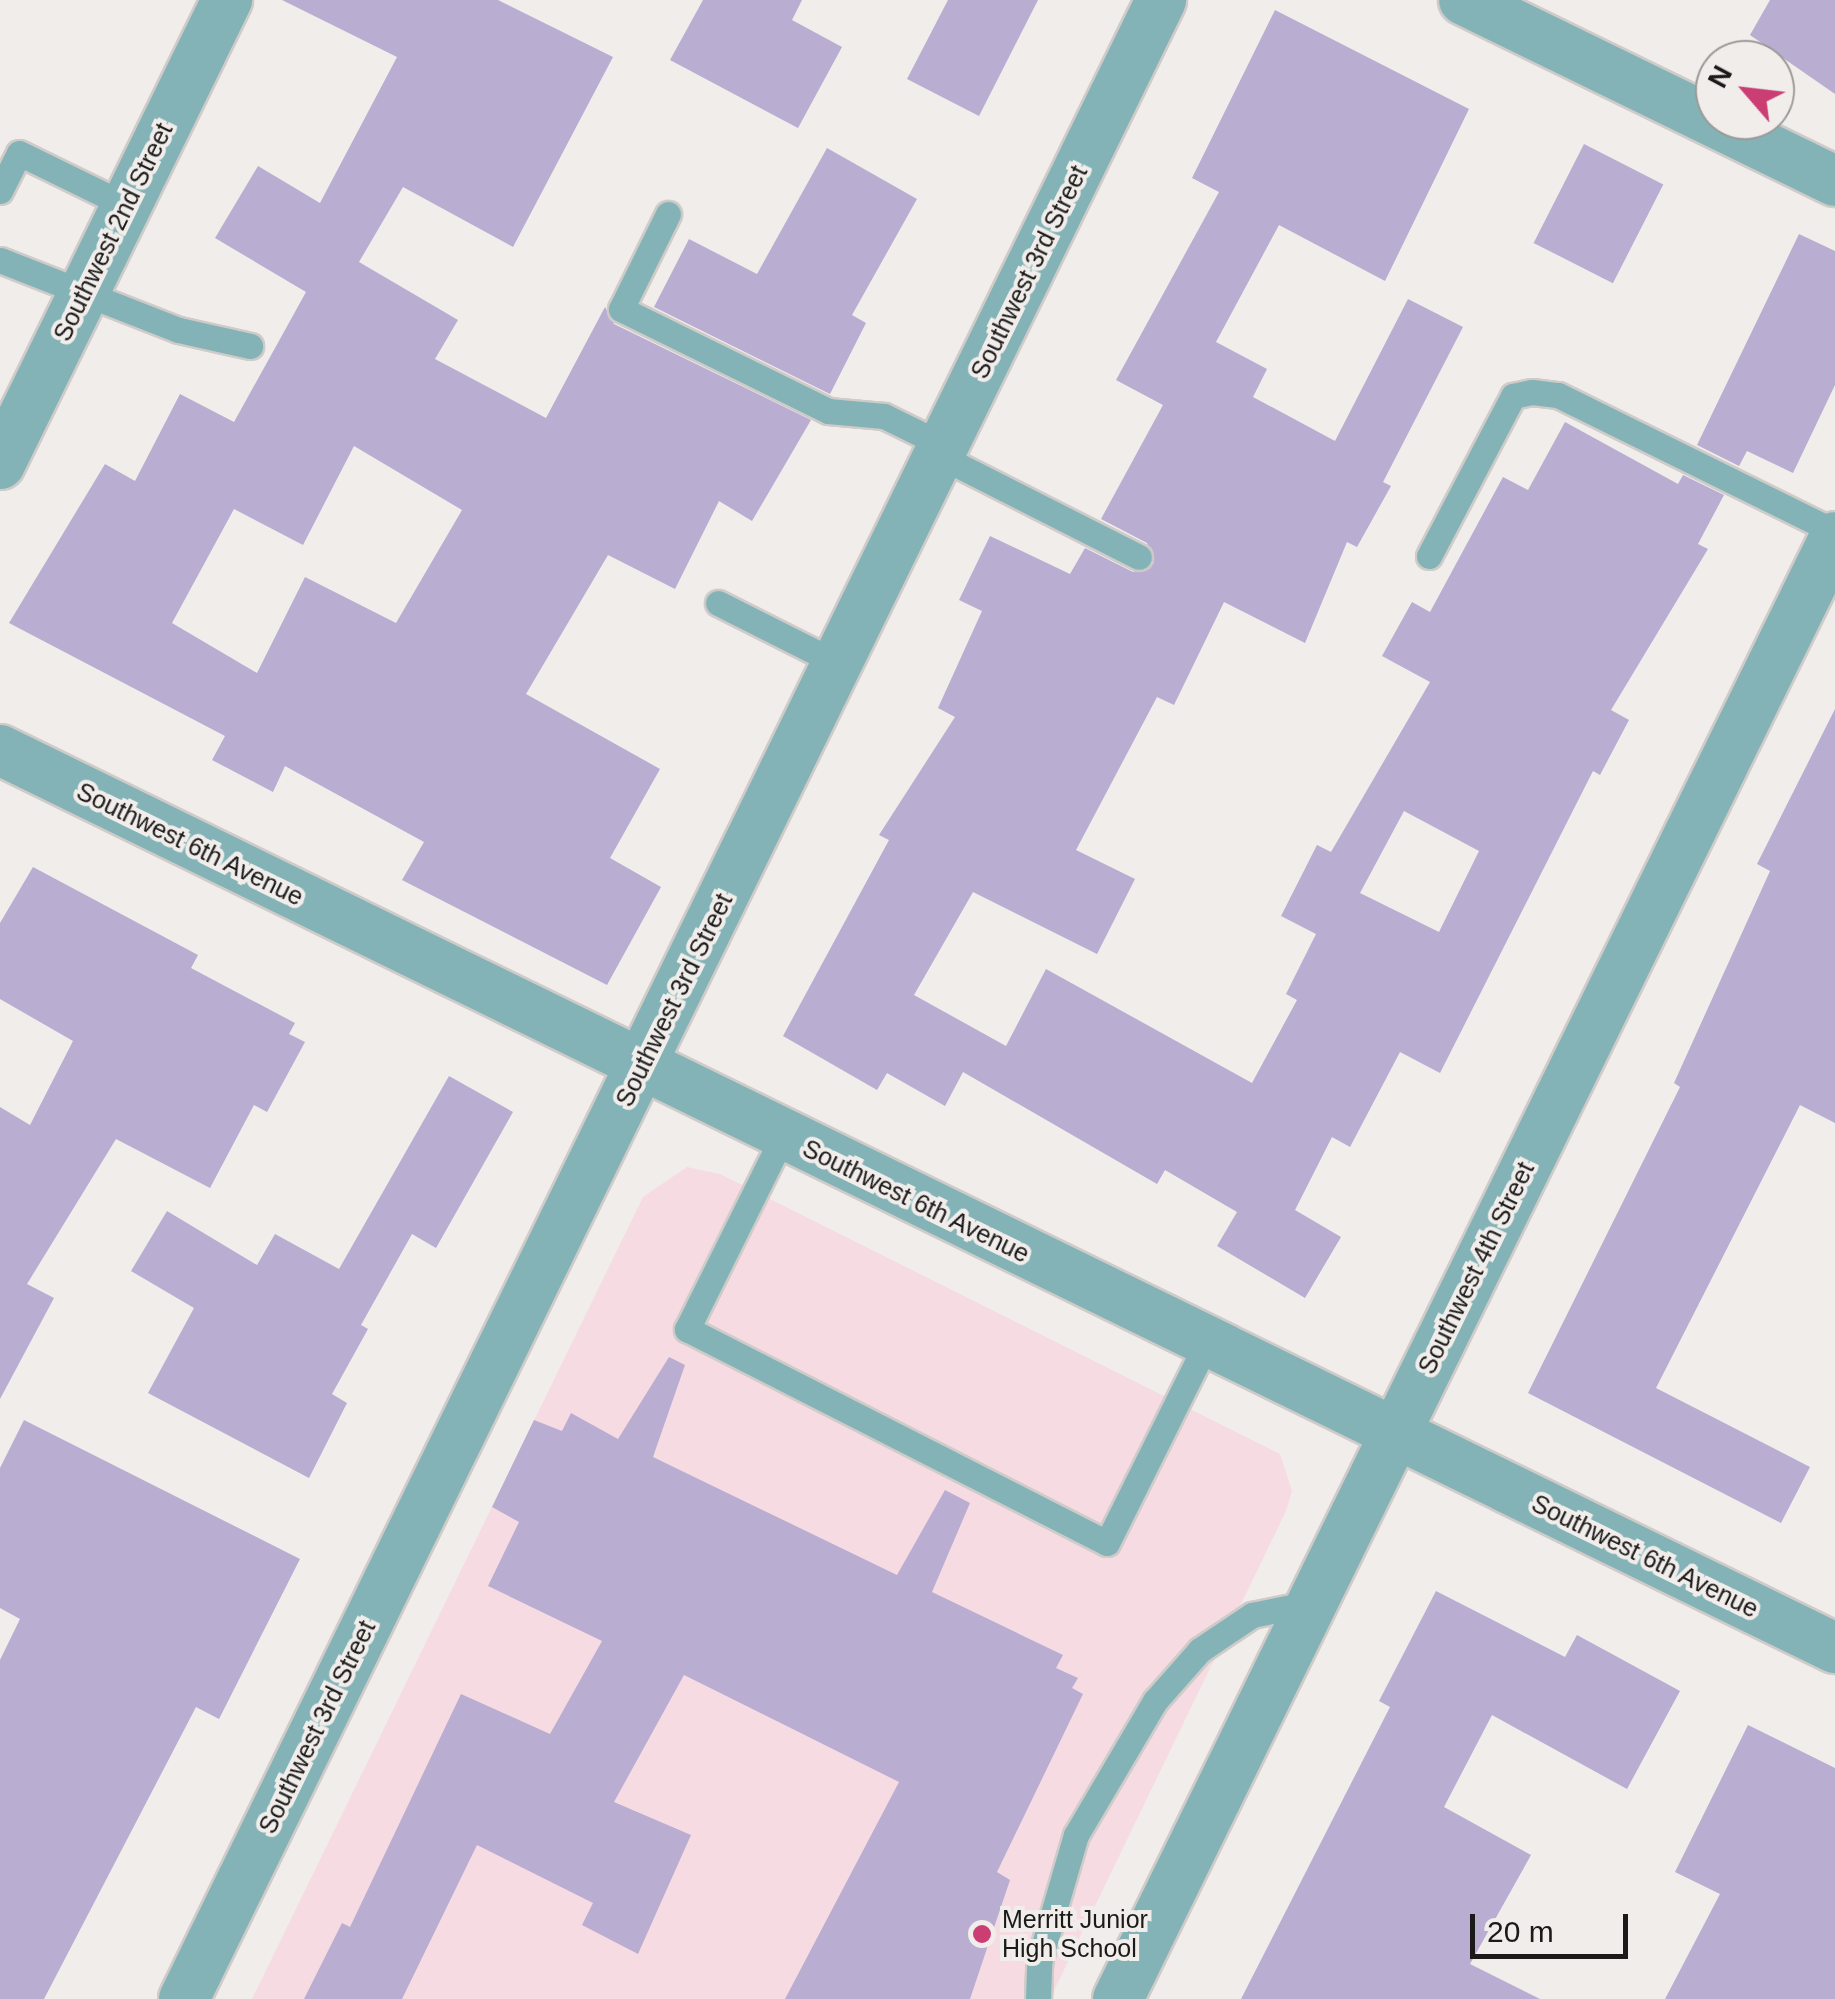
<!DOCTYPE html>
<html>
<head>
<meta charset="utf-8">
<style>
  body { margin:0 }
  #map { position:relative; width:1835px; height:1999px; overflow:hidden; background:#f0edeb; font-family:Helvetica,sans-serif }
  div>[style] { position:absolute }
  .education>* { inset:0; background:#f6dce2 }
  .building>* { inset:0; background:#b9add2; transform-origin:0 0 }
  .roads { filter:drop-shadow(2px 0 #cecbc9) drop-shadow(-2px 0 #cecbc9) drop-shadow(0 2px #cecbc9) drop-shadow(0 -2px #cecbc9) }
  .lane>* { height:25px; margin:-12.5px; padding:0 12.5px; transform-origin:12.5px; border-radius:12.5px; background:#83b3b6 }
  .street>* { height:50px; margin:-25px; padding:0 25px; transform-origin:25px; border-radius:25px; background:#83b3b6 }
  .dots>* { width:28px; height:28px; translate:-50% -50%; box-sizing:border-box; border:5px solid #f0edeb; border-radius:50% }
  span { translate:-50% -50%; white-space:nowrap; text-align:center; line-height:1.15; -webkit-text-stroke:8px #f0edeb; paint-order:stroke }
  .street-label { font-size:25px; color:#1b1a19 }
  .poi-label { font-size:25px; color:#1b1a19 }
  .left { translate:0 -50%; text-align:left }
  .north { position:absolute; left:1695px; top:40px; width:100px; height:100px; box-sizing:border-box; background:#f0edeb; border:2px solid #9b9997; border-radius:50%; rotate:298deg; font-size:28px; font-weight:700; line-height:40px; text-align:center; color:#1b1a19 }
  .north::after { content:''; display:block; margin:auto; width:35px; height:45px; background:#ca3e74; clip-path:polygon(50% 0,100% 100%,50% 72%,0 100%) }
  .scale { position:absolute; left:1470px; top:1914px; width:158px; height:45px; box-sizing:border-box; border:5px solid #1b1a19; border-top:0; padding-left:12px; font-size:30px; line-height:35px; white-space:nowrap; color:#1b1a19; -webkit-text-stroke:8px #f0edeb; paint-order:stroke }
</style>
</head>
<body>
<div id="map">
  <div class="education">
    <div style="clip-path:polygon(687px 1167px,720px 1174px,1280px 1454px,1292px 1491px,1286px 1511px,1050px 1999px,252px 1999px,643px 1197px)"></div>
  </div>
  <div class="building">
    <div style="clip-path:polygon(evenodd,282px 0,498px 0,613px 57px,513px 247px,403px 187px,359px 262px,458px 320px,435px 359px,546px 418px,605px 307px,614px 324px,811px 420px,752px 521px,719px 501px,675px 589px,608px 555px,526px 694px,660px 769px,610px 858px,661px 887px,607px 985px,402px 880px,424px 842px,285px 766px,273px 792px,212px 760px,225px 736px,9px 623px,105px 464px,135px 481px,180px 394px,234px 422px,306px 292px,215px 238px,258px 166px,320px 203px,397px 57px,282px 0,354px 446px,462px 510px,396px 623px,305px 577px,257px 673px,172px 623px,234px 509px,303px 545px,354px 446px)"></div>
    <div style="clip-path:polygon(703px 0,802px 0,792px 20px,842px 47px,798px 128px,670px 60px)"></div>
    <div style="clip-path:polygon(948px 0,1038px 0,979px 116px,907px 79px)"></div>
    <div style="clip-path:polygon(1770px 0,1835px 0,1835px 94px,1750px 35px)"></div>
    <div style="clip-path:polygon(evenodd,1275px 10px,1469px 109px,1385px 281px,1279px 225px,1216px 342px,1267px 369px,1253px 397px,1335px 441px,1408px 299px,1463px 327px,1383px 482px,1391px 486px,1357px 547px,1347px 542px,1305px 643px,1224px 602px,1174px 705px,1157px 697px,1076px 850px,1135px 879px,1097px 954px,973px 892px,914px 995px,1006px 1046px,1046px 969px,1252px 1083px,1297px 1000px,1286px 994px,1316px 934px,1281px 916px,1317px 845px,1331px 852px,1430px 682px,1382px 656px,1412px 602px,1430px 612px,1503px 477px,1528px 490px,1565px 422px,1678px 484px,1683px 475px,1724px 495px,1698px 544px,1708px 549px,1611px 710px,1629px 720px,1600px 775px,1593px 771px,1440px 1073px,1400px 1052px,1350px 1147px,1332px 1137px,1295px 1210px,1341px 1237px,1305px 1298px,1217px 1246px,1237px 1212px,1165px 1170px,1157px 1184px,963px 1072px,945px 1106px,887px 1073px,877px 1090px,783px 1036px,889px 840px,879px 835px,955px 717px,938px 708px,982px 611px,959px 600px,990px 536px,1070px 574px,1085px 548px,1133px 572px,1154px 563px,1147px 543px,1101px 519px,1163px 405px,1116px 380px,1219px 192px,1192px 178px,1275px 10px,1404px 811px,1479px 851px,1439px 932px,1360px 893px,1404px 811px)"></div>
    <div style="left:1584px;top:144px;width:89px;height:111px;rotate:27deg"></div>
    <div style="clip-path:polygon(827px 148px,917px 199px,852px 315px,866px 323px,830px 394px,654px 307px,689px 239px,757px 274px)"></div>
    <div style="clip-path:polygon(1799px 234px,1835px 251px,1835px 385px,1793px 473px,1747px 451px,1739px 466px,1697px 445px)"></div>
    <div style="clip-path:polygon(1835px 709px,1835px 1123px,1800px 1105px,1656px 1388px,1810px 1467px,1781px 1523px,1528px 1393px,1680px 1087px,1674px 1083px,1770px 871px,1757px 864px)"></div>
    <div style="clip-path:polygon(33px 867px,198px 955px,191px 968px,295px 1023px,289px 1034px,305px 1042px,267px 1112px,254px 1105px,210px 1188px,116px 1139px,27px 1284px,54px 1298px,0 1399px,0 1107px,30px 1125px,73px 1041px,0 999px,0 923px)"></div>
    <div style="clip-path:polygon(449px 1076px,513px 1112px,436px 1248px,412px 1234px,361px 1325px,368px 1329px,332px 1394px,347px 1403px,309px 1478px,148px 1393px,194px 1308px,131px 1271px,167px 1211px,257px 1265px,275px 1234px,339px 1269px)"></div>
    <div style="clip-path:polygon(669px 1357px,685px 1365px,653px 1457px,897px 1575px,945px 1490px,970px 1503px,932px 1592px,1063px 1655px,1056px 1668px,1078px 1678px,1072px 1688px,1083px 1694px,997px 1872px,1010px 1880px,970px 1999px,785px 1999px,899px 1782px,684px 1675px,614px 1802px,691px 1835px,638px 1954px,582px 1925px,593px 1903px,477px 1845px,402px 1999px,304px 1999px,342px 1923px,350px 1927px,461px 1694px,550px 1734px,602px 1641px,488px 1586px,519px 1522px,492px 1507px,534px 1420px,562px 1431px,571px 1413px,618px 1439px)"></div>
    <div style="clip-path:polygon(24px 1420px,300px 1559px,219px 1719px,196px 1707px,44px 1999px,0 1999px,0 1660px,20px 1619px,0 1608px,0 1468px)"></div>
    <div style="clip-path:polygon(1436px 1591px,1565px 1657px,1577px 1635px,1680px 1691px,1627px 1789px,1492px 1715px,1444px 1807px,1531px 1855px,1470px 1964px,1540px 1999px,1241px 1999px,1390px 1707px,1379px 1701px)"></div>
    <div style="clip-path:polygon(1748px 1725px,1835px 1768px,1835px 1999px,1665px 1999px,1720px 1894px,1675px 1872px)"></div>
  </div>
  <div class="roads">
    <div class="lane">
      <div style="left:0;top:191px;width:42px;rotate:-63.4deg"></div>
      <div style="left:19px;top:153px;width:120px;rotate:26.1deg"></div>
      <div style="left:668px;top:214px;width:106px;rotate:116.3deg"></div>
      <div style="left:621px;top:309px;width:231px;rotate:26.2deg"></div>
      <div style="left:828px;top:411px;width:56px;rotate:5.1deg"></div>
      <div style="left:884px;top:416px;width:68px;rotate:26.2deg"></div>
      <div style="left:0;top:260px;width:192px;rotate:21.4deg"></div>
      <div style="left:179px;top:330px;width:73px;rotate:12.7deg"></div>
      <div style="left:940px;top:456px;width:223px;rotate:26.9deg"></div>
      <div style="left:1429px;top:556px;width:181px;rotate:-62.3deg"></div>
      <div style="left:1513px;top:396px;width:19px;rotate:-12deg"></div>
      <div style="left:1532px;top:392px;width:26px;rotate:7deg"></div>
      <div style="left:1558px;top:395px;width:309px;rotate:26.3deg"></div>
      <div style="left:718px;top:603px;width:136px;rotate:26.8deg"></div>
      <div style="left:783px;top:1136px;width:216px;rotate:116.4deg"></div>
      <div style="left:687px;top:1329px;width:471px;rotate:27deg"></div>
      <div style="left:1107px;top:1543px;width:225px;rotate:-63.5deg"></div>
      <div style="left:1038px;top:1999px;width:37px;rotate:-88deg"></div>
      <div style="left:1039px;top:1962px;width:132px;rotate:-73.8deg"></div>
      <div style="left:1076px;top:1835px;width:156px;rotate:-59.5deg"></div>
      <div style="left:1155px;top:1701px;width:68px;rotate:-48.6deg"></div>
      <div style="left:1200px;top:1650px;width:63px;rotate:-33.9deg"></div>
      <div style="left:1252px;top:1615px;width:60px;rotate:-11.5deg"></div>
    </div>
    <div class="street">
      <div style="left:1464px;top:0;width:413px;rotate:26deg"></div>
      <div style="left:0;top:464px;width:517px;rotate:-63.93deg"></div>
      <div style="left:0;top:750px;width:2043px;rotate:26.08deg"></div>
      <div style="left:184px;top:1999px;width:2225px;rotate:-63.95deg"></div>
      <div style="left:1118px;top:1999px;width:1628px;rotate:-63.88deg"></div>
    </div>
  </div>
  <div class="dots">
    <div style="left:982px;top:1934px;background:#ca3e74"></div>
  </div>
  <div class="street-label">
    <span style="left:113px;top:232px;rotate:-64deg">Southwest 2nd Street</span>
    <span style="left:1029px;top:272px;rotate:-64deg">Southwest 3rd Street</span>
    <span style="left:190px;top:844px;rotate:26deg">Southwest 6th Avenue</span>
    <span style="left:674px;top:1000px;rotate:-64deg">Southwest 3rd Street</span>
    <span style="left:916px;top:1201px;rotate:26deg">Southwest 6th Avenue</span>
    <span style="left:1476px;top:1268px;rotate:-64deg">Southwest 4th Street</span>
    <span style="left:1645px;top:1556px;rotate:26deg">Southwest 6th Avenue</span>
    <span style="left:317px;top:1727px;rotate:-64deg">Southwest 3rd Street</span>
  </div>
  <div class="poi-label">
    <span class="left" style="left:1002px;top:1934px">Merritt Junior<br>High School</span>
  </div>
  <div class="north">N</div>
  <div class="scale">20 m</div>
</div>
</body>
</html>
